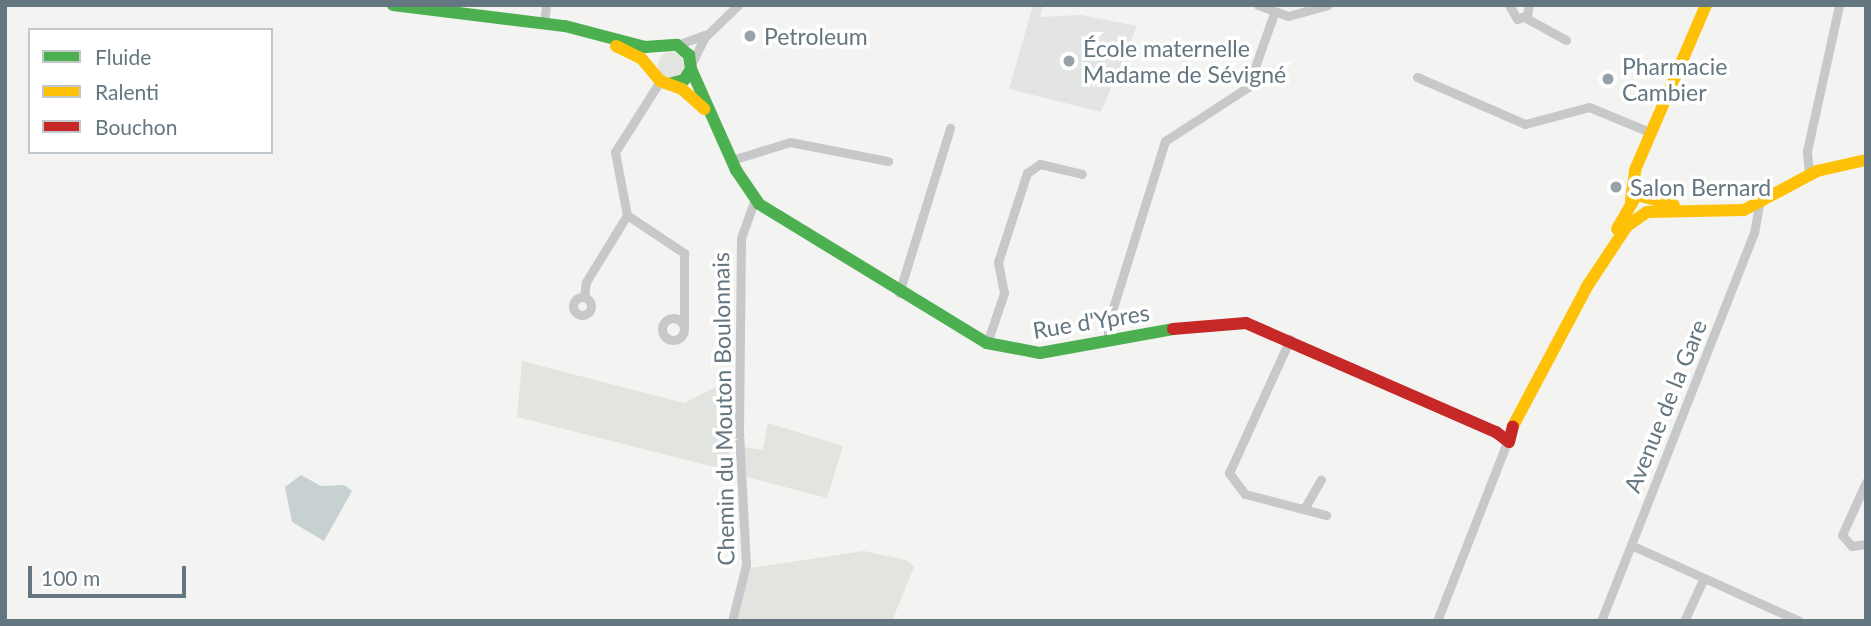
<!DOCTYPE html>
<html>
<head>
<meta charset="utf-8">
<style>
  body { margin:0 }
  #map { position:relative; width:1871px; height:626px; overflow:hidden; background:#f3f3f1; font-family:Lato,sans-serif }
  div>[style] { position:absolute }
  .built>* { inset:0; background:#e3e4e4 }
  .green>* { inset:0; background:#e2e5df }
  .round { border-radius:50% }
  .water>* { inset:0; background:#c7d1d2 }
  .street>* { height:9px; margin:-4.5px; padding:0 4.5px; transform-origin:4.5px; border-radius:4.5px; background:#c7c8c9 }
  .street>.ring { margin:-4.5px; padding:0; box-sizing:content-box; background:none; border:9px solid #c7c8c9; border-radius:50% }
  .fast>* { height:12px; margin:-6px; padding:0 6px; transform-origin:6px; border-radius:6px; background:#4caf50 }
  .slow>* { height:12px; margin:-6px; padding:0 6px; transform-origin:6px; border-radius:6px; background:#ffc107 }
  .jam>* { height:12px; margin:-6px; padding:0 6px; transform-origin:6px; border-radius:6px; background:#c62828 }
  .dots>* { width:19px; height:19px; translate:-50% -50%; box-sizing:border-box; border:4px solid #fff; border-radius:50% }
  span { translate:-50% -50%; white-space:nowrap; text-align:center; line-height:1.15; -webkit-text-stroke:7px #fff; paint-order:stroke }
  .poi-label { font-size:23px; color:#647680 }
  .left { translate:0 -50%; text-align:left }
  .street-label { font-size:23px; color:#647680 }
  .frame { position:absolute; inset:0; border:7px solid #647680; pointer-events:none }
  .legend { position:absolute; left:28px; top:28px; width:245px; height:126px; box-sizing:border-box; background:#fff; border:2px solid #c1c8cc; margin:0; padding:9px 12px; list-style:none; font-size:21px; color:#647680 }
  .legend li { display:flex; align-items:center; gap:14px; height:35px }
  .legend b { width:35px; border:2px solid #c1c8cc }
  .scale { position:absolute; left:28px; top:566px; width:158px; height:32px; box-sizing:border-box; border:4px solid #647680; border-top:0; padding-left:9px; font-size:21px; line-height:24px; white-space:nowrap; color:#647680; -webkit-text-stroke:5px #fff; paint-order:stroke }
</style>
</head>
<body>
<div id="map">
  <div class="built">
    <div style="clip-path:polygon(1033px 5px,1043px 5px,1040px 17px,1081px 15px,1137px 26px,1101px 112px,1009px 89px)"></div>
  </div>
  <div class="green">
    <div class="round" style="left:658px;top:52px;width:26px;height:26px"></div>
    <div style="clip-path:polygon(522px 361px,684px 403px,733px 378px,730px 471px,517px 417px)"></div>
    <div style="clip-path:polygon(768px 423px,843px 446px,827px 498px,747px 477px,743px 447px,763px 450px)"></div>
    <div style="clip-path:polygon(864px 551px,906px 560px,914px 567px,892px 621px,735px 621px,751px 568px)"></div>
  </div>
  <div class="water">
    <div style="clip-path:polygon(301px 475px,321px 486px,344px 485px,352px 491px,324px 541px,292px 522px,285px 487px)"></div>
  </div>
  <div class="street">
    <div style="left:1258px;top:5px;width:32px;rotate:20deg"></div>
    <div style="left:1288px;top:16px;width:41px;rotate:-15.4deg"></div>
    <div style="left:1509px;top:5px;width:16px;rotate:60deg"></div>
    <div style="left:1517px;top:19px;width:11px;rotate:-22deg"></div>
    <div style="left:1527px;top:15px;width:10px;rotate:-79deg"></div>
    <div style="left:1524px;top:17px;width:48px;rotate:28.7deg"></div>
    <div style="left:544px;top:22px;width:17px;rotate:-83deg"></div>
    <div style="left:677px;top:45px;width:29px;rotate:-20deg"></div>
    <div style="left:692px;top:63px;width:28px;rotate:-64deg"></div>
    <div style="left:704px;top:38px;width:47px;rotate:-44.1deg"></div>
    <div style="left:1417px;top:77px;width:118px;rotate:23.5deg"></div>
    <div style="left:1525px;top:124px;width:66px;rotate:-14.9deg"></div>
    <div style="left:1589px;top:107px;width:68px;rotate:22.4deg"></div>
    <div style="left:732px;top:160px;width:61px;rotate:-17.2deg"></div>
    <div style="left:790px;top:142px;width:100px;rotate:11deg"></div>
    <div style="left:1809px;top:175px;width:24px;rotate:-95deg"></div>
    <div style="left:1807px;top:151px;width:149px;rotate:-77.6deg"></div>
    <div style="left:627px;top:215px;width:69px;rotate:33.7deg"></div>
    <div style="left:684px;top:253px;width:72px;rotate:90deg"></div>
    <div style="left:899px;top:293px;width:173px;rotate:-72.8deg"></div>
    <div style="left:584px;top:296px;width:14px;rotate:-82deg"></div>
    <div style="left:586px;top:282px;width:79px;rotate:-58.5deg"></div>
    <div style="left:627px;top:215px;width:64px;rotate:-100.8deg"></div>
    <div style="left:615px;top:152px;width:84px;rotate:-57.6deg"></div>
    <div class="ring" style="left:573px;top:297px;width:9px;height:9px"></div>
    <div class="ring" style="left:662px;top:318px;width:13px;height:13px"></div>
    <div style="left:1290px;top:339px;width:147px;rotate:114.5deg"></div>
    <div style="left:1229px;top:473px;width:26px;rotate:53deg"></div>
    <div style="left:1245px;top:494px;width:84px;rotate:14.5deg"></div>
    <div style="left:1108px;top:341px;width:17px;rotate:-90deg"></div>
    <div style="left:1108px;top:324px;width:192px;rotate:-72.7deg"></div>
    <div style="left:1165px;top:141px;width:99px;rotate:-33deg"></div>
    <div style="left:1248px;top:87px;width:78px;rotate:-70.6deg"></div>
    <div style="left:987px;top:343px;width:53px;rotate:-71.2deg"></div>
    <div style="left:1004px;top:293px;width:32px;rotate:-101deg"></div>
    <div style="left:998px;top:262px;width:94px;rotate:-72deg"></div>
    <div style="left:1027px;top:173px;width:16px;rotate:-35deg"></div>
    <div style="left:1040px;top:164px;width:43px;rotate:13.4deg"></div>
    <div style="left:1866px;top:482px;width:58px;rotate:114.4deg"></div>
    <div style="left:1842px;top:535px;width:15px;rotate:48deg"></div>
    <div style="left:1852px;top:546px;width:14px;rotate:-8deg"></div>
    <div style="left:1304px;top:509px;width:34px;rotate:-60deg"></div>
    <div style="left:1631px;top:545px;width:184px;rotate:24.3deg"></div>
    <div style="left:732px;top:621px;width:58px;rotate:-76deg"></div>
    <div style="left:746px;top:565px;width:135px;rotate:-93deg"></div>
    <div style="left:739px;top:430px;width:192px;rotate:-89.4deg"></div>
    <div style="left:741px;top:238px;width:41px;rotate:-70.3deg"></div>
    <div style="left:1437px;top:621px;width:192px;rotate:-68.6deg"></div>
    <div style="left:1601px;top:621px;width:417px;rotate:-68.5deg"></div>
    <div style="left:1754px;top:233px;width:29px;rotate:-80deg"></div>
    <div style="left:1684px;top:621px;width:47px;rotate:-65.1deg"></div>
  </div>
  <div class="fast">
    <div style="left:393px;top:5px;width:173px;rotate:7deg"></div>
    <div style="left:565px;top:26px;width:83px;rotate:14.7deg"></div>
    <div style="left:645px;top:47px;width:32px;rotate:-4deg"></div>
    <div style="left:677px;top:45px;width:16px;rotate:40deg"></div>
    <div style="left:689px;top:55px;width:14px;rotate:82deg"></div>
    <div style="left:691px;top:69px;width:13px;rotate:122deg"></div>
    <div style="left:684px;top:80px;width:16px;rotate:165deg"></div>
    <div style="left:691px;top:69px;width:111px;rotate:66deg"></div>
    <div style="left:736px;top:170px;width:41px;rotate:55.9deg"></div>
    <div style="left:759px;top:204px;width:267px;rotate:31.4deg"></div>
    <div style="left:987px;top:343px;width:54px;rotate:10.7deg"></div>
    <div style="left:1040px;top:353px;width:135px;rotate:-10.2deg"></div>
  </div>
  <div class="slow">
    <div style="left:616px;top:46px;width:28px;rotate:26deg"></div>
    <div style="left:641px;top:58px;width:30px;rotate:50deg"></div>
    <div style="left:660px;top:81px;width:23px;rotate:20deg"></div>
    <div style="left:682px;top:89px;width:30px;rotate:42deg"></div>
    <div style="left:1631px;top:200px;width:30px;rotate:-82deg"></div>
    <div style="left:1635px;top:170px;width:180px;rotate:-66.7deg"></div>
    <div style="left:1617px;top:229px;width:39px;rotate:-60deg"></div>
    <div style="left:1637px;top:195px;width:38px;rotate:15deg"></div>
    <div style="left:1586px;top:288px;width:74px;rotate:-56.5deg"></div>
    <div style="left:1627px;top:226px;width:24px;rotate:-35deg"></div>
    <div style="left:1647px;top:212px;width:97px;rotate:-1.2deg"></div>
    <div style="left:1744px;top:210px;width:83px;rotate:-28.1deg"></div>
    <div style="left:1817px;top:171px;width:50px;rotate:-12.7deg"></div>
    <div style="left:1513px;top:426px;width:162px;rotate:-62deg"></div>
  </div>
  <div class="jam">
    <div style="left:1173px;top:329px;width:73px;rotate:-4.7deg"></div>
    <div style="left:1246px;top:323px;width:273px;rotate:23.6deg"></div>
    <div style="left:1496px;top:432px;width:16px;rotate:38deg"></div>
    <div style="left:1509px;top:442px;width:16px;rotate:-76deg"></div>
  </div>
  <div class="dots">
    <div style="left:750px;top:36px;background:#96a2a8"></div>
    <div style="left:1069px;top:61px;background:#96a2a8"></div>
    <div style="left:1608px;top:79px;background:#96a2a8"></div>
    <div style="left:1616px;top:187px;background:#96a2a8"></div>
  </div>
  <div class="poi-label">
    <span class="left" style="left:764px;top:36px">Petroleum</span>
    <span class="left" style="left:1083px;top:61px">École maternelle<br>Madame de Sévigné</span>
    <span class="left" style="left:1622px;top:79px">Pharmacie<br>Cambier</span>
    <span class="left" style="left:1630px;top:187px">Salon Bernard</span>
  </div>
  <div class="street-label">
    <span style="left:1091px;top:321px;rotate:-9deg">Rue d'Ypres</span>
    <span style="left:1665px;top:406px;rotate:-68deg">Avenue de la Gare</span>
    <span style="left:723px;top:409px;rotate:-91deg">Chemin du Mouton Boulonnais</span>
  </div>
  <div class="frame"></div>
  <ul class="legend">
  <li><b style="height:9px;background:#4caf50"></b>Fluide</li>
  <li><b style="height:9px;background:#ffc107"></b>Ralenti</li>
  <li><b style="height:9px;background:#c62828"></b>Bouchon</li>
  </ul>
  <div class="scale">100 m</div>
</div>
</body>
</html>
